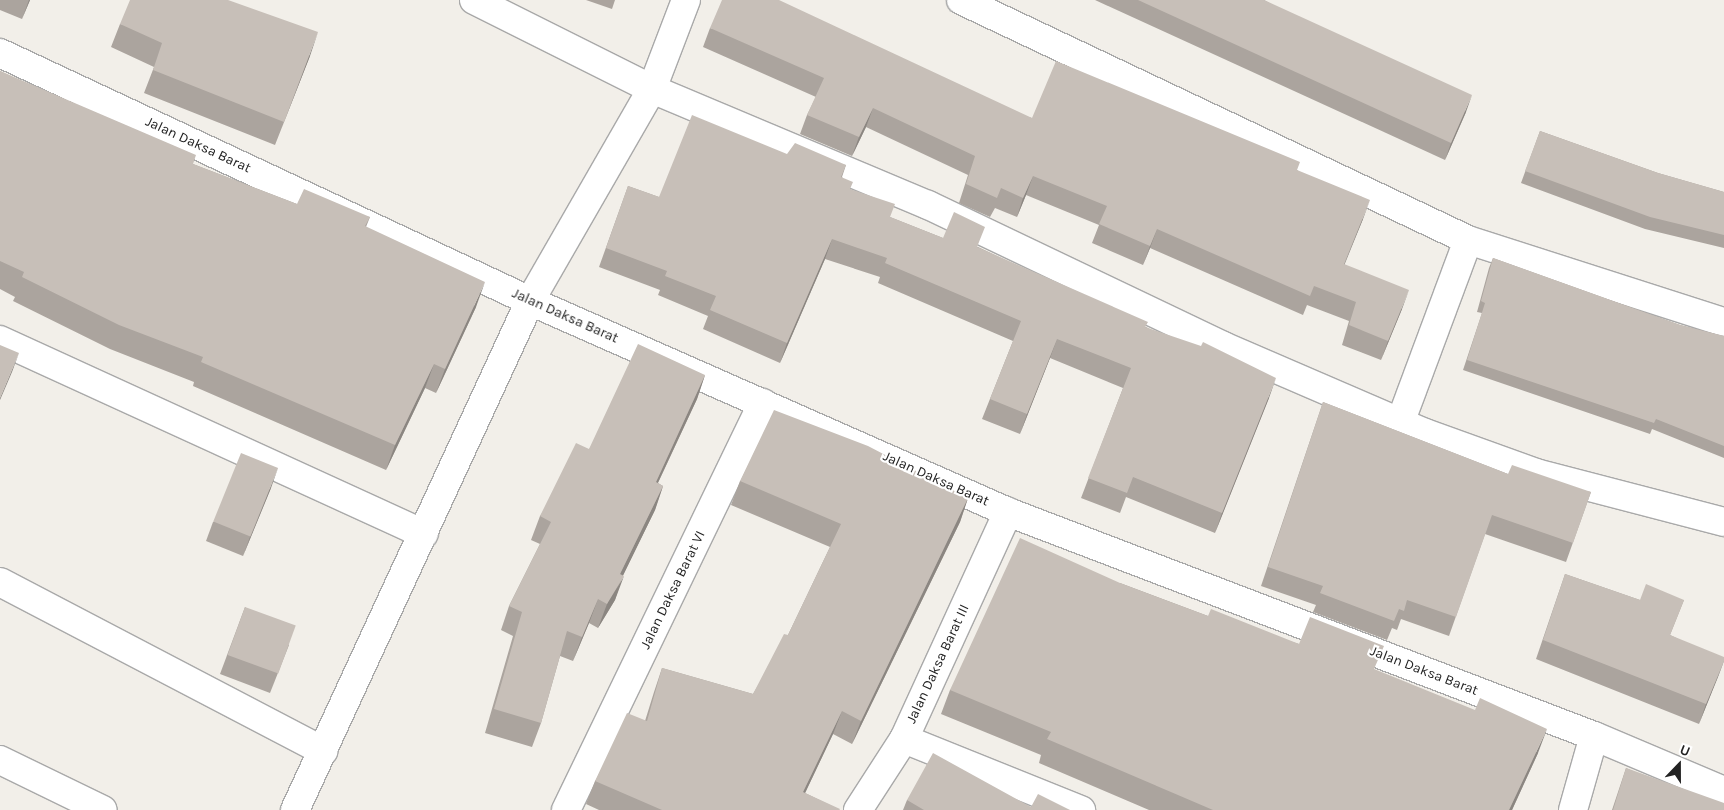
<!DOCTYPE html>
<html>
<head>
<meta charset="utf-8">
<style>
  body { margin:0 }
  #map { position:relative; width:1724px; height:810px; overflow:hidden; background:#f2efe9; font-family:Karla,sans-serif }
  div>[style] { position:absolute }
  .roads { filter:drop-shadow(1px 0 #a9a9a9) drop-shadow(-1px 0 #a9a9a9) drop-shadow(0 1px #a9a9a9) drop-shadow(0 -1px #a9a9a9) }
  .street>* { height:28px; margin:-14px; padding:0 14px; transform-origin:14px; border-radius:14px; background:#fff }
  .wall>* { inset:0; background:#aba49e }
  .shaded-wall>* { inset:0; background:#8b8681 }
  .building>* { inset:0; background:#c7bfb8; transform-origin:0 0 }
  span { translate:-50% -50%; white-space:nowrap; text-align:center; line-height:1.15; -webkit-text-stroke:4.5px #fff; paint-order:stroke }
  .street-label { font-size:14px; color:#222 }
  .north { position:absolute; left:1654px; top:740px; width:50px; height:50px; -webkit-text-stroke:4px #fff; paint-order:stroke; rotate:22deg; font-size:14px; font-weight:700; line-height:20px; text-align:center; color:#222 }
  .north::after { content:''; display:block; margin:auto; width:18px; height:22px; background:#222; clip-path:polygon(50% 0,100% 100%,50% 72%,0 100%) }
</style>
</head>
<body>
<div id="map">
  <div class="roads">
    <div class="street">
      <div style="left:474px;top:0;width:199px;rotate:26.6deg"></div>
      <div style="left:652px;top:89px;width:95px;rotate:-69.1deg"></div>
      <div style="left:961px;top:0;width:561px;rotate:25.33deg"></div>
      <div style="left:1468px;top:240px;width:269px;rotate:17.8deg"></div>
      <div style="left:0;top:53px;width:585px;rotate:25.08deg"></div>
      <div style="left:530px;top:301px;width:522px;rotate:23.82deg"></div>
      <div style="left:1008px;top:512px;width:627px;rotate:20.92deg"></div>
      <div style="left:1594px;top:736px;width:141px;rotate:22.9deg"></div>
      <div style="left:0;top:340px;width:466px;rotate:24.6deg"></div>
      <div style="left:1400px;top:423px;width:195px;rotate:-69.6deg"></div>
      <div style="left:0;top:582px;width:365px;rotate:27.6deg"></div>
      <div style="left:904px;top:739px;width:191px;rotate:21.9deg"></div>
      <div style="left:0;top:760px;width:114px;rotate:25.9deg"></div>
      <div style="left:295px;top:810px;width:561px;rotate:-65.22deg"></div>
      <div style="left:530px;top:301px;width:245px;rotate:-60.1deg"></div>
      <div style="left:652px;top:89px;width:299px;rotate:22.8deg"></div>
      <div style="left:928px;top:205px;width:327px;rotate:25.5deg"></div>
      <div style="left:1223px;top:346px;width:220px;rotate:23.3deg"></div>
      <div style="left:1425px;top:433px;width:118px;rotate:19.8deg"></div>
      <div style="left:1536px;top:473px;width:194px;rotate:14.6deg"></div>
      <div style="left:566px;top:810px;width:452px;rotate:-64.2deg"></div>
      <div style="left:858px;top:810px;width:85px;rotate:-57.1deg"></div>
      <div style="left:904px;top:739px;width:250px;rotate:-65.4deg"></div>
      <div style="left:1573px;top:810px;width:77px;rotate:-74.2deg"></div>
    </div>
  </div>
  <div class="wall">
    <div style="clip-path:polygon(0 0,30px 0,22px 19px,0 10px)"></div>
    <div style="clip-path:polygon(586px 0,615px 0,612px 9px)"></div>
    <div style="clip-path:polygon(1095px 0,1264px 0,1466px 112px,1445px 160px)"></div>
    <div style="clip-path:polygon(120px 24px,310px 56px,275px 145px,144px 93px,154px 67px,111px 47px)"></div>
    <div style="clip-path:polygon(710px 28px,1032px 118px,1297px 170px,1363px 219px,1344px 264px,1402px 309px,1381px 360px,1342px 345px,1349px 321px,1307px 305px,1303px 315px,1150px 248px,1143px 265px,1092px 243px,1099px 225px,1026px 195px,1017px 217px,995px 208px,990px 217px,959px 203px,968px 175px,866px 127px,852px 156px,800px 134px,807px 115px,816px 97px,703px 47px)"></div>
    <div style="clip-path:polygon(0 71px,193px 164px,297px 204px,370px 217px,366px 227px,476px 307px,436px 393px,425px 388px,386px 470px,193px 386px,194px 382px,110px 349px,13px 301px,15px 297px,0 289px)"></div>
    <div style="clip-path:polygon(1540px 131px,1658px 173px,1724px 192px,1724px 248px,1645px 229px,1521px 183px)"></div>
    <div style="clip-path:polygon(787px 154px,846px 165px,842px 177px,850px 189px,890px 217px,943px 238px,978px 247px,1146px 327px,1269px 398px,1215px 533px,1126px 497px,1120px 513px,1081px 498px,1123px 388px,1050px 358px,1020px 434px,982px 419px,1013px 341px,878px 283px,880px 277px,825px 259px,780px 363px,703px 329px,708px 316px,658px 295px,660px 290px,599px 267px,628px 186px,659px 197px)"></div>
    <div style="clip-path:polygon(1493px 258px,1680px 325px,1724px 336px,1724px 458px,1652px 429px,1650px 434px,1463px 370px,1482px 313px,1477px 312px,1489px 268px)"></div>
    <div style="clip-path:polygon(705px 375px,697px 399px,658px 483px,663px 486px,655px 510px,623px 575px,615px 600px,598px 628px,589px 623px,573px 661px,560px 656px,541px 723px,532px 747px,485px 733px,513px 636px,501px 630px,509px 606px,540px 544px,531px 540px,540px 516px,589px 449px)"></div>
    <div style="clip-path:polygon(1323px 402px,1508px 474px,1591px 492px,1566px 562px,1485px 534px,1449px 636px,1401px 619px,1397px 630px,1392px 628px,1387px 640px,1313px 612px,1316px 605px,1261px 586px)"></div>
    <div style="clip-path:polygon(740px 481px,968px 498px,960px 522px,852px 744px,833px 734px,805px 793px,840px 810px,599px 810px,586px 804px,595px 781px,645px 721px,654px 692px,662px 668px,753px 694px,788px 635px,830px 547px,731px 505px)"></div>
    <div style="clip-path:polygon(271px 488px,243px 556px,206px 541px,213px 522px)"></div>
    <div style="clip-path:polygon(1565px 574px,1640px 600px,1684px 600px,1670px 635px,1724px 661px,1699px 724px,1536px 659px)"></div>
    <div style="clip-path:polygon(1120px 583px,1208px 616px,1299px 644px,1375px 670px,1538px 753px,1512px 810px,1149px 810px,1039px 763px,1041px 755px,941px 714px,950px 690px)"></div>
    <div style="clip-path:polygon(245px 607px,289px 645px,270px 693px,220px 674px)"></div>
    <div style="clip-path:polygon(1626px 768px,1724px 810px,1612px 810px)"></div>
    <div style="clip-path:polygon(907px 800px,1031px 807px,1070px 810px,903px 810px)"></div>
  </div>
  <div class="shaded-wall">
    <div style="clip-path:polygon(29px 0,30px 0,22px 19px)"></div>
    <div style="clip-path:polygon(318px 32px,310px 56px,275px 145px,284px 122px)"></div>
    <div style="clip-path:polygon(1472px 95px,1466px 112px,1445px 160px,1451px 143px)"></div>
    <div style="clip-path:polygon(873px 108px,866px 127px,852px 156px,859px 137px)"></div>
    <div style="clip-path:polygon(1033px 176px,1026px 195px,1017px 217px,1023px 198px)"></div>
    <div style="clip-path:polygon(1370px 200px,1363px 219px,1337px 283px,1344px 264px)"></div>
    <div style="clip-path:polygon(1157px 229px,1150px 248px,1143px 265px,1150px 246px)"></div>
    <div style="clip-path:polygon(832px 239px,825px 259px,780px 363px,787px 343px)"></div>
    <div style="clip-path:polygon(485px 282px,476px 307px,436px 393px,445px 369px)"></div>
    <div style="clip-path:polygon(1409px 290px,1402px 309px,1381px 360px,1388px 341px)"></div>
    <div style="clip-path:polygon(1057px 339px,1050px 358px,1020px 434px,1027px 414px)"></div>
    <div style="clip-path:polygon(19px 353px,12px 372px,0 400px,0 398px)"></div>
    <div style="clip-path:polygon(434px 364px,425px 388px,386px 470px,395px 445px)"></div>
    <div style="clip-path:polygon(705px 375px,697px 399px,647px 506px,656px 482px)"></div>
    <div style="clip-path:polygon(1276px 378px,1269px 398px,1215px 533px,1222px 513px)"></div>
    <div style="clip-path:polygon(278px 468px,271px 488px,243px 556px,250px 537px)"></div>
    <div style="clip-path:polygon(663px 486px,655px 510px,616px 590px,624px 576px,615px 600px,598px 628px,607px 604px,620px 574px)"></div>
    <div style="clip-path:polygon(968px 498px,960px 522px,852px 744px,861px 721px)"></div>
    <div style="clip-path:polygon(598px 599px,589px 623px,573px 661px,582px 637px)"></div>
    <div style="clip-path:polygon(1724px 661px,1718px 677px,1699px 724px,1706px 704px)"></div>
    <div style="clip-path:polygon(842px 711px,833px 734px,797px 810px,803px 792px)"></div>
    <div style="clip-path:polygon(1547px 729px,1538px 753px,1512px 810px,1509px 810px)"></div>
  </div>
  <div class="building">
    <div style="clip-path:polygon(130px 0,228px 0,318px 32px,284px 122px,153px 70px,162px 43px,120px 24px)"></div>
    <div style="clip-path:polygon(722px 0,779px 0,1032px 118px,1056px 61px,1300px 162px,1297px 170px,1370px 200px,1344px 264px,1409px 290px,1388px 341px,1349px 325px,1356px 302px,1314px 286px,1310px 296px,1157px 229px,1150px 246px,1099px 224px,1107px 206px,1033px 176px,1023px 198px,1001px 188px,997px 198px,966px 184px,975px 156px,873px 108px,859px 137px,807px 115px,824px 78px,710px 28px)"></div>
    <div style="clip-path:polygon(1138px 0,1264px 0,1472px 95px,1451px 143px)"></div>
    <div style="clip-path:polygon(0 71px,196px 155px,193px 164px,297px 204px,304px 189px,370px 217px,365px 226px,485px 282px,445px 369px,434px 364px,395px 445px,201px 362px,203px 357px,119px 325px,22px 277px,24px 272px,0 261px)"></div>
    <div style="clip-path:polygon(692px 115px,787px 154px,795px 143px,846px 165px,841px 177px,853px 182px,850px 189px,895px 204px,890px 217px,943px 238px,954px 212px,985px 227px,977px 247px,1148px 322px,1145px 327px,1201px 346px,1203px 342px,1276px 378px,1222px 513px,1133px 477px,1127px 493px,1088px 478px,1131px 368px,1057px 339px,1027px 414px,990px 399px,1021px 321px,885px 263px,887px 258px,832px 239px,787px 343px,710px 310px,716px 296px,665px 276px,667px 271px,606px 248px,628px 186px,659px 197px)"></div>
    <div style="clip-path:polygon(1540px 131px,1658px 173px,1724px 192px,1724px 235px,1650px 217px,1525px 171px)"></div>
    <div style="clip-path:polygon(1493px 258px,1680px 325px,1724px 336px,1724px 446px,1656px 419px,1654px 423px,1467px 360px,1485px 303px,1481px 301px)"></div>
    <div style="clip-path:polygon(638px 344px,705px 375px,656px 482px,663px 486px,620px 574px,624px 576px,607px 604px,598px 599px,582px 637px,567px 631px,541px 723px,494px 709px,522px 612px,509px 606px,551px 522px,540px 516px,576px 443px,589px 449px)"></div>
    <div style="clip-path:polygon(0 345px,19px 353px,0 398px)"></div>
    <div style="clip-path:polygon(1323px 402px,1508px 474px,1512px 465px,1591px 492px,1573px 543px,1492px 515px,1456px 617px,1407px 600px,1404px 611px,1399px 609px,1394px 621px,1320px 593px,1323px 586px,1268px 567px)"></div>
    <div style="clip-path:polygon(774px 410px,868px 446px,968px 498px,861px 721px,842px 711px,803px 792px,840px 809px,839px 810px,662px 810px,595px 781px,627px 713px,647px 721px,662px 668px,753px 694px,784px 634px,788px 635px,841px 524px,740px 481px)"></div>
    <div style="left:241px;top:453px;width:40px;height:74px;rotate:22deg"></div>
    <div style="clip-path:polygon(1020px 538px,1120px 583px,1208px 616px,1211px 609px,1299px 644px,1310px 617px,1384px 646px,1374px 669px,1475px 710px,1480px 698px,1547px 729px,1509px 810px,1213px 810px,1047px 739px,1051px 732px,950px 690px)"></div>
    <div style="clip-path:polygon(1565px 574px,1640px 600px,1646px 584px,1684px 600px,1670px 635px,1724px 657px,1724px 661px,1706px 704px,1543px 640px)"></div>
    <div style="left:245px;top:607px;width:54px;height:51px;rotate:20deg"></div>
    <div style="clip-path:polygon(933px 753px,1031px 807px,1038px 794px,1070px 810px,924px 810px,907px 800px)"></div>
    <div style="clip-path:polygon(1626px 768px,1724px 803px,1724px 810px,1613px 810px)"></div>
  </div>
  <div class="street-label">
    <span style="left:198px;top:145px;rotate:25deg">Jalan Daksa Barat</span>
    <span style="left:565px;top:316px;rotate:24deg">Jalan Daksa Barat</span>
    <span style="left:936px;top:479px;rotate:24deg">Jalan Daksa Barat</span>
    <span style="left:673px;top:590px;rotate:-64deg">Jalan Daksa Barat VI</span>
    <span style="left:938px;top:664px;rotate:-65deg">Jalan Daksa Barat III</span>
    <span style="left:1424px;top:671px;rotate:21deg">Jalan Daksa Barat</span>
  </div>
  <div class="north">U</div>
</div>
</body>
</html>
